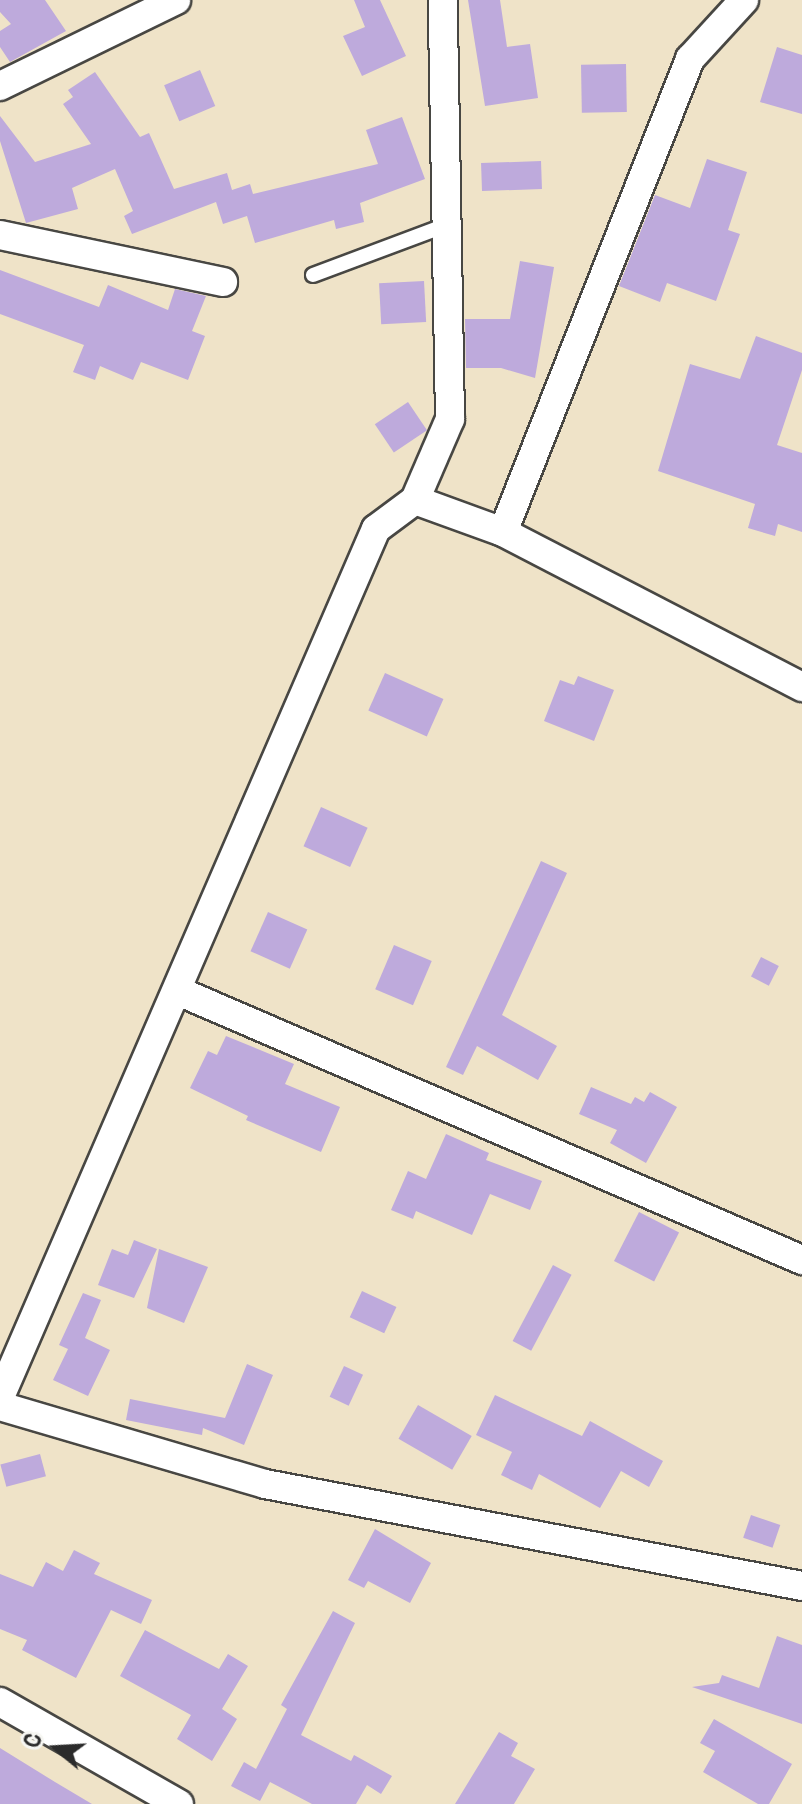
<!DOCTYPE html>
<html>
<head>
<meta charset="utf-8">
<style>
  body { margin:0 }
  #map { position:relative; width:802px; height:1804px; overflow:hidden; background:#efe3c8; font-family:Pangolin,sans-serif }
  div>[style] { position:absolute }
  .building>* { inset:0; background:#beaadc; transform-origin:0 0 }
  .roads { filter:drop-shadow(2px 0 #484743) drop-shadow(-2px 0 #484743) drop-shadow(0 2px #484743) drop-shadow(0 -2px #484743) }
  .service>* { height:14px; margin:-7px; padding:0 7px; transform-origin:7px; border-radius:7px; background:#fff }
  .minor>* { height:28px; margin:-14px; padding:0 14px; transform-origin:14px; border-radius:14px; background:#fff }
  span { translate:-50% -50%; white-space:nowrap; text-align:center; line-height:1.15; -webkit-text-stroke:8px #f6f6f2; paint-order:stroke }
  .north { position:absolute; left:16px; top:1708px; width:80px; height:80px; -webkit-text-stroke:6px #f6f6f2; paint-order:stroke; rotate:288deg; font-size:22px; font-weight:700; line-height:32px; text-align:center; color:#2b2b2b }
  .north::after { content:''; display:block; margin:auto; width:28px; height:36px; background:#2b2b2b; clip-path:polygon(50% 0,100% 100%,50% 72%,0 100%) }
</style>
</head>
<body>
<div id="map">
  <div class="building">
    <div style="clip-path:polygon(0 0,45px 0,66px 31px,10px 62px,0 47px,0 31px,11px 24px,0 12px)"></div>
    <div style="clip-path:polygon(354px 0,380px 0,406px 56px,362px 76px,343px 36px,365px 27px)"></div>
    <div style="clip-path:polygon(468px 0,500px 0,507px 47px,530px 44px,538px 98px,485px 106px)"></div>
    <div style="clip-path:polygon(777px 47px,802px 55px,802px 114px,760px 102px)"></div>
    <div style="left:626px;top:64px;width:48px;height:45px;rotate:89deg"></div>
    <div style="left:200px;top:70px;width:39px;height:39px;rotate:67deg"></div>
    <div style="clip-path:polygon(95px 72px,140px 137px,149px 133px,174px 189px,227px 173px,232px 190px,250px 184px,253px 194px,378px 164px,366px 130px,402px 117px,425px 179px,360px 203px,364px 222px,336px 229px,334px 220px,255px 243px,247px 216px,223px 224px,216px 202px,132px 234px,124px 216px,133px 211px,115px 169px,72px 188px,78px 209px,26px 223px,0 141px,0 116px,35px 162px,91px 144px,63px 104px,73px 97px,68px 90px)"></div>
    <div style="clip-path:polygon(707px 159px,747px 172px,728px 230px,740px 234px,716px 301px,667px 283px,660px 302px,619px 286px,655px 195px,690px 208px)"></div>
    <div style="left:541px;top:161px;width:28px;height:60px;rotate:88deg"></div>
    <div style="clip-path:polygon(520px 261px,554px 267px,535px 378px,501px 368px,466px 368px,465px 319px,510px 319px)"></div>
    <div style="clip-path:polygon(0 270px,99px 307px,108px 285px,168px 310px,175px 289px,206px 296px,192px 331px,205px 336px,188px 380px,141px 362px,133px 380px,100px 366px,95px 380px,73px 372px,84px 345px,0 314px)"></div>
    <div style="left:424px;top:281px;width:41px;height:45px;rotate:87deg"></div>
    <div style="clip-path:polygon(756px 336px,802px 353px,802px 370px,777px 445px,802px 453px,802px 532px,778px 524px,775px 536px,748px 528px,755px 504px,658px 471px,690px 364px,740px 379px)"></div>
    <div style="left:408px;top:402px;width:34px;height:40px;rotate:56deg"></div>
    <div style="left:385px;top:673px;width:64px;height:41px;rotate:24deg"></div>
    <div style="clip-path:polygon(578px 676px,614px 690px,594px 741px,544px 721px,560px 680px,574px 685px)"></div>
    <div style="left:321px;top:807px;width:51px;height:43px;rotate:24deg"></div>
    <div style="clip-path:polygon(541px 861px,567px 873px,502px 1015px,557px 1046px,538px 1080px,477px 1046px,463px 1075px,446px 1067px)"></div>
    <div style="left:268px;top:912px;width:43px;height:43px;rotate:24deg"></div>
    <div style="left:394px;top:945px;width:41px;height:48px;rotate:23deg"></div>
    <div style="left:761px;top:957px;width:20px;height:22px;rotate:27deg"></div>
    <div style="clip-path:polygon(226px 1036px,294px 1064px,285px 1084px,340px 1107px,321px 1152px,246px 1120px,248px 1116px,190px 1088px,208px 1051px,217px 1055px)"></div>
    <div style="clip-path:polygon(591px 1087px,631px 1104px,635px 1097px,644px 1102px,650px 1092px,677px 1107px,646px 1163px,610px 1143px,617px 1130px,579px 1114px)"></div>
    <div style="clip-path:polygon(446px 1134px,489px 1153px,486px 1160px,542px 1181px,530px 1210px,490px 1194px,472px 1235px,416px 1211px,413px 1219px,391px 1210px,408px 1171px,426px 1179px)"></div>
    <div style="left:639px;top:1212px;width:45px;height:55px;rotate:27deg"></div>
    <div style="clip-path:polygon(134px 1240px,157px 1249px,134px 1298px,98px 1285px,112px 1249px,128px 1255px)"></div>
    <div style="clip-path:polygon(159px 1249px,208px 1267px,184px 1323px,147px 1308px)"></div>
    <div style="left:553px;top:1265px;width:21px;height:86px;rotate:28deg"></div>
    <div style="left:362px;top:1291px;width:38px;height:29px;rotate:25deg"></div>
    <div style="clip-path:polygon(83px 1293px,101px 1300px,85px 1338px,110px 1350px,88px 1396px,53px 1380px,68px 1349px,59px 1345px)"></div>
    <div style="clip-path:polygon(247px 1364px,273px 1375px,244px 1445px,203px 1428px,202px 1435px,126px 1420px,130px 1399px,225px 1418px)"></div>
    <div style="left:344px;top:1366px;width:21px;height:34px;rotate:25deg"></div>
    <div style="clip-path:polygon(495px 1395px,582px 1436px,590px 1421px,663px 1461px,649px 1487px,621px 1471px,600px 1508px,539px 1474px,532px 1490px,501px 1475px,512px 1452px,476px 1435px)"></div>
    <div style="left:418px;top:1405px;width:62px;height:39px;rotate:30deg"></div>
    <div style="left:40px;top:1454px;width:23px;height:41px;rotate:75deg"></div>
    <div style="left:751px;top:1515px;width:31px;height:24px;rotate:19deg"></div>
    <div style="clip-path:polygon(375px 1529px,431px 1563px,410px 1603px,368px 1581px,364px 1588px,348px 1580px)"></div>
    <div style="clip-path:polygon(74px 1550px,100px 1563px,94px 1574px,152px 1600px,141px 1624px,111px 1610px,76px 1678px,22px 1650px,27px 1640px,0 1629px,0 1574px,33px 1587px,46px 1562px,63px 1571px)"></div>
    <div style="clip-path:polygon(333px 1611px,355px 1623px,301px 1735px,351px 1761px,354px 1755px,392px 1776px,381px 1794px,367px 1785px,356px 1804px,312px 1804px,270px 1782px,260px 1801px,231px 1786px,244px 1762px,256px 1769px,287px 1709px,281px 1705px)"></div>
    <div style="clip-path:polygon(145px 1630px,219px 1669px,228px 1654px,248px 1666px,222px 1709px,237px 1719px,212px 1761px,177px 1739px,191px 1715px,120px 1676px)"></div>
    <div style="clip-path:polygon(777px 1636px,802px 1645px,802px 1724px,692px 1687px,719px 1683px,722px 1675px,759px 1688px)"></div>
    <div style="clip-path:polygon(714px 1719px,792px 1764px,769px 1804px,758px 1804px,703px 1772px,715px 1751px,700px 1743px)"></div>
    <div style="clip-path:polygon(499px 1732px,518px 1743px,511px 1756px,535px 1769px,514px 1804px,455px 1804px)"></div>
    <div style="clip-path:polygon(0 1748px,55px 1782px,92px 1804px,0 1804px)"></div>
  </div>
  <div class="roads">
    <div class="service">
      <div style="left:313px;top:275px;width:143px;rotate:-20.5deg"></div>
    </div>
    <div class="minor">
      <div style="left:0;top:86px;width:196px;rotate:-26deg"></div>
      <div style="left:0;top:235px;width:228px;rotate:11.9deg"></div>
      <div style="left:415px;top:500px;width:88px;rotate:-66.6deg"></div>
      <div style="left:450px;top:419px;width:419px;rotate:-91deg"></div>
      <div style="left:503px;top:532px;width:509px;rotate:-68.43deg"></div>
      <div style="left:690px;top:59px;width:80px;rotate:-47.5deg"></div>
      <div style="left:178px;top:991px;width:680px;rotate:23.32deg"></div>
      <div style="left:0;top:1397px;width:946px;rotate:-66.58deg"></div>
      <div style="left:376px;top:529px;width:49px;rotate:-36.6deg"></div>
      <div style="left:415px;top:500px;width:94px;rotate:20deg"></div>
      <div style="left:503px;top:532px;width:337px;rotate:27.4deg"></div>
      <div style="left:0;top:1406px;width:276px;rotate:16.4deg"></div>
      <div style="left:265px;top:1484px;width:547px;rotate:10.75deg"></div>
      <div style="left:0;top:1702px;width:206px;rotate:29.7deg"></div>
    </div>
  </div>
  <div class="north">С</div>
</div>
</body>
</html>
